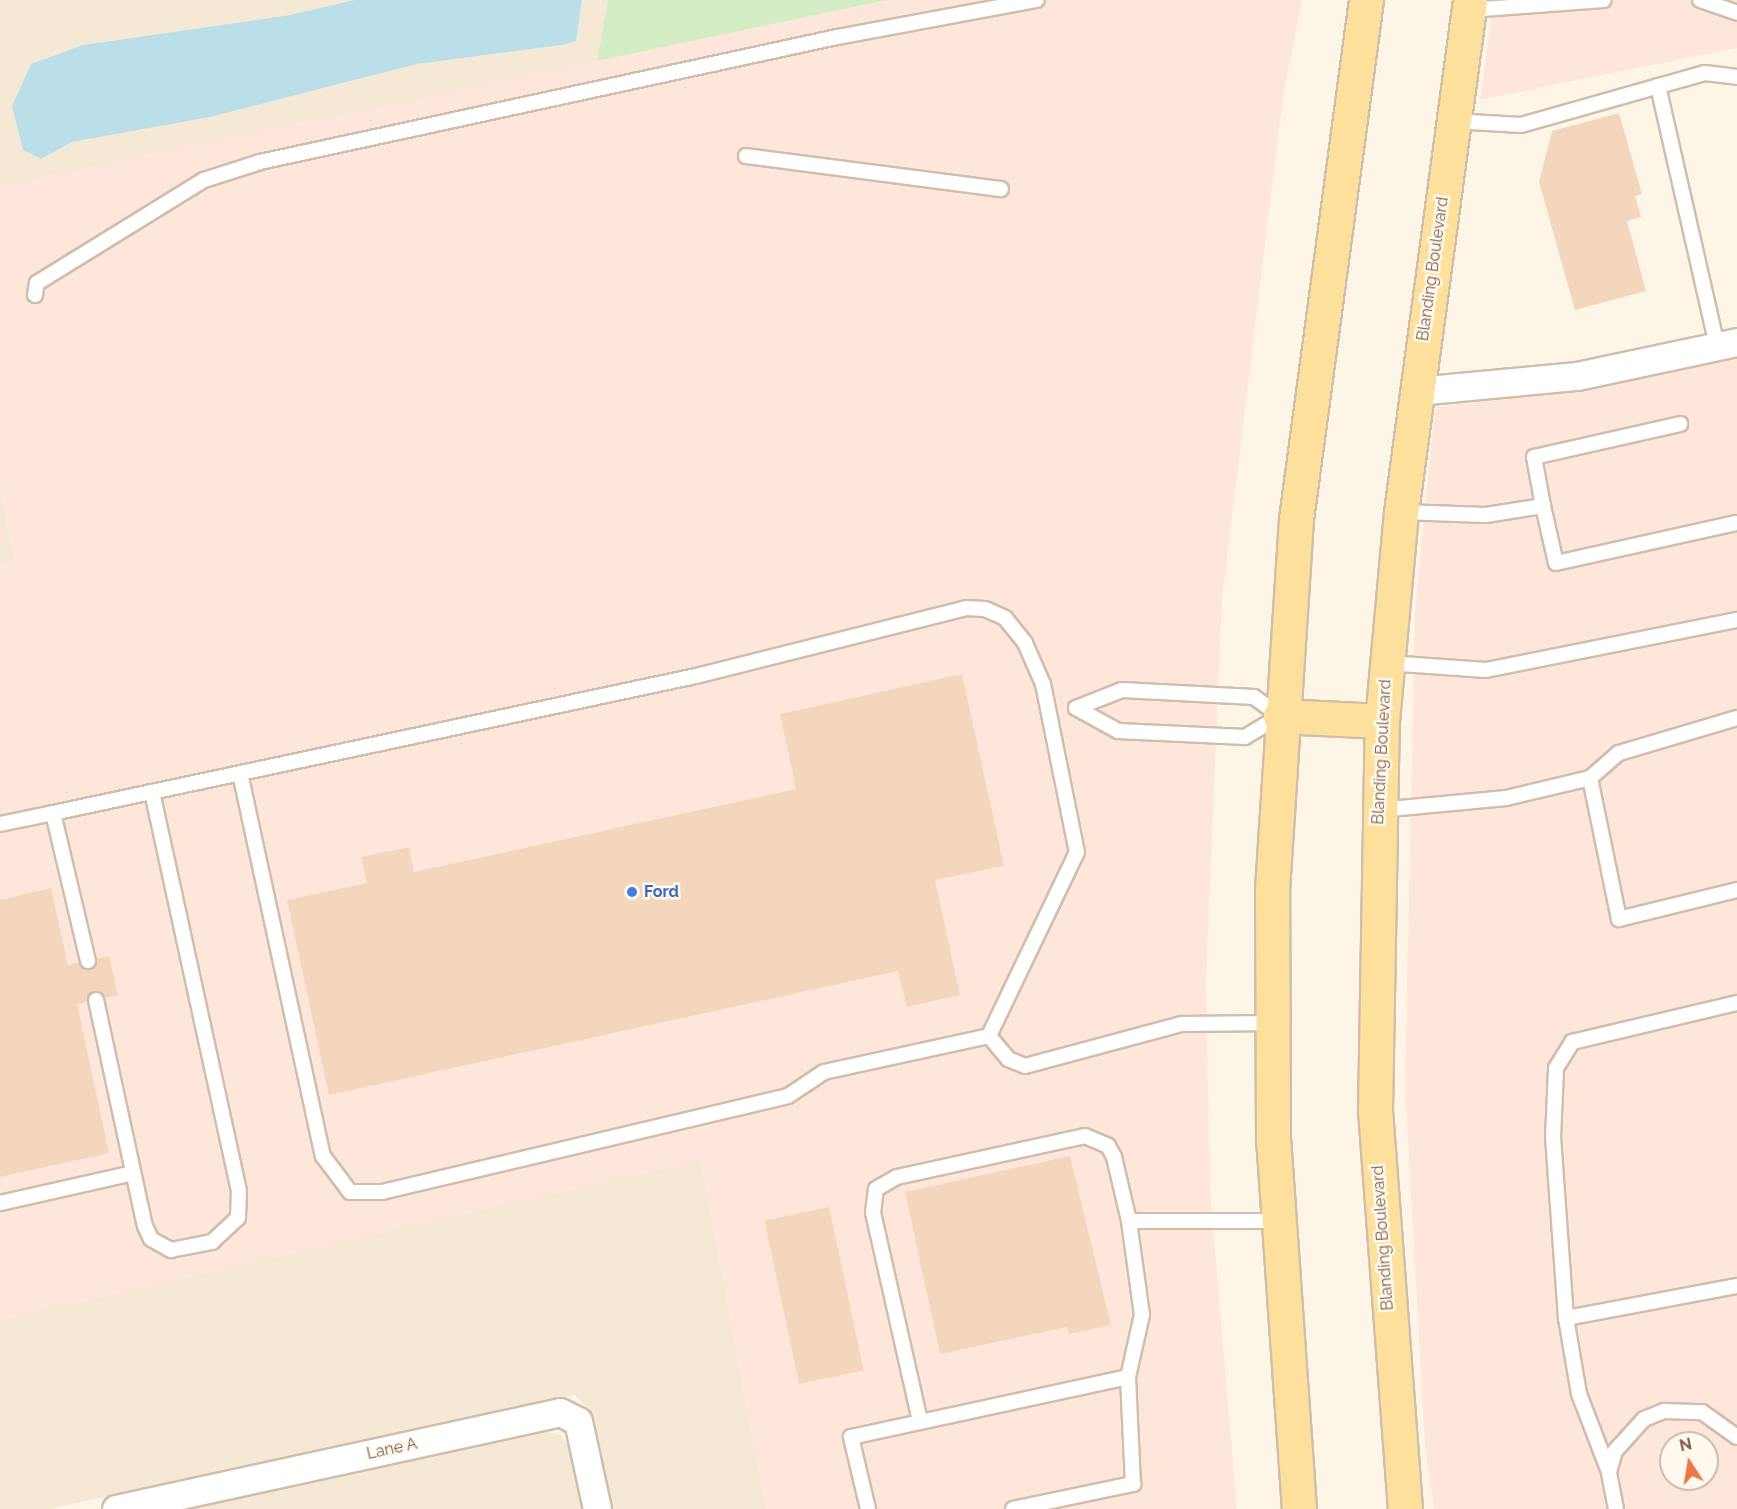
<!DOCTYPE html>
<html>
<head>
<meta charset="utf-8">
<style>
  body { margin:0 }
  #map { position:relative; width:1737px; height:1509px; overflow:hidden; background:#fdf6e6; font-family:Raleway,sans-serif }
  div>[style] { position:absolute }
  .residential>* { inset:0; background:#f5e8d4 }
  .commercial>* { inset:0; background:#fee7da }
  .green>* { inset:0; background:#d2ecc4 }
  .water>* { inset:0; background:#badfe8 }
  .building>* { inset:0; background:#f4d6bd; transform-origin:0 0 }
  .roads { filter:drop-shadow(2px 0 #d0beab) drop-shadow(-2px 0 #d0beab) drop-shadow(0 2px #d0beab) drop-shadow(0 -2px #d0beab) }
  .service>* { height:14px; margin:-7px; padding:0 7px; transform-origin:7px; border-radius:7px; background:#fff }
  .minor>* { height:27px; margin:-13.5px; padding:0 13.5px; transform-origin:13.5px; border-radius:13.5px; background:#fff }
  .primary>* { height:33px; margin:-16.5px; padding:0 16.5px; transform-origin:16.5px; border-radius:16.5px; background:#fee09d }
  .dots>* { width:16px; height:16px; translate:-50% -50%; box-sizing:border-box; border:3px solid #fff9ee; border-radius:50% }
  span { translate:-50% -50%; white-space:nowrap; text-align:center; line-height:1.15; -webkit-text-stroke:5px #fff9ee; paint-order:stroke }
  .street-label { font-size:16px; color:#785d49 }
  .shop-label { font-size:16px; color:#366cbe; font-weight:700 }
  .left { translate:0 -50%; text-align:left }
  .north { position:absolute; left:1659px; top:1431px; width:60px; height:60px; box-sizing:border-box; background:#fff9ee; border:2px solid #c9bbac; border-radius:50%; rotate:348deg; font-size:16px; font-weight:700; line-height:24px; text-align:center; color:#785d49 }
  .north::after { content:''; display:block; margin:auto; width:21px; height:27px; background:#ec7647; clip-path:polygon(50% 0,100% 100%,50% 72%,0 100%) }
</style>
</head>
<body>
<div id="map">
  <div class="residential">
    <div style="clip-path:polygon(0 0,354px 0,290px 15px,83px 45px,41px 159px,72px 142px,210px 117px,417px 64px,562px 45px,576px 40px,582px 0,608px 0,597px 61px,0 186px)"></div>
    <div style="clip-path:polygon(0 490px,16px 559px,0 563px)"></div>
    <div style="clip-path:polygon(701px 1160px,766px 1509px,613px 1509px,593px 1414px,575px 1395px,49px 1509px,0 1509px,0 1320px)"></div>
    <div style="clip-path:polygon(544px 1431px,561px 1435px,570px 1449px,583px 1509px,188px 1509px)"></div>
  </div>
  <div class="commercial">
    <div style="clip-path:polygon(887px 0,1302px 0,1283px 95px,1222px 600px,1206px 981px,1210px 1191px,1237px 1509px,766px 1509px,701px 1160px,0 1320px,0 563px,16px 558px,0 490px,0 186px)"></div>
    <div style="clip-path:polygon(1494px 0,1737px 0,1737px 48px,1480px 100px)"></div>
    <div style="clip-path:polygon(evenodd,1737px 355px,1737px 1509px,1434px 1509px,1425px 1446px,1405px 1087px,1415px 609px,1435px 407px,1556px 393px,1737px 355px,1671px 1443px,1707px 1443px,1707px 1479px,1671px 1479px,1671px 1443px)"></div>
  </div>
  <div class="green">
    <div style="clip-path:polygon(608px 0,887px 0,597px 61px)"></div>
  </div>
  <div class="water">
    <div style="clip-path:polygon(354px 0,582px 0,576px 41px,562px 45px,417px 64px,210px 117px,72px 142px,41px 159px,23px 150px,12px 106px,31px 64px,83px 45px,290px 15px)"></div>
  </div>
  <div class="building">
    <div style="clip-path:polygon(1619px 113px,1642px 194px,1635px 196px,1641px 217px,1627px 221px,1646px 291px,1575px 310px,1539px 182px,1552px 131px)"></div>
    <div style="clip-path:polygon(962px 674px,1004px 866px,935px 880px,960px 995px,907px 1007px,898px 971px,329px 1095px,287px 900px,367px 883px,361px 857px,409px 847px,414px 872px,796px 789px,780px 714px)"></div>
    <div style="clip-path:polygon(51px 888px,68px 965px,109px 956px,118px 995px,77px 1004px,109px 1153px,0 1177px,0 900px)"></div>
    <div style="clip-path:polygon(1070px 1156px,1111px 1325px,1069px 1334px,1067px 1327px,940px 1354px,905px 1192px)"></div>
    <div style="left:829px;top:1207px;width:167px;height:66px;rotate:78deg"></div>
  </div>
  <div class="roads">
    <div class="service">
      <div style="left:1700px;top:0;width:39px;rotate:19deg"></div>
      <div style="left:1469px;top:10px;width:135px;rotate:-4.2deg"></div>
      <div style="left:1658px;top:86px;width:267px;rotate:77.2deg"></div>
      <div style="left:1454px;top:121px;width:67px;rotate:3.4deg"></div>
      <div style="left:1521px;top:125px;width:191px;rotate:-15.8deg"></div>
      <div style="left:1705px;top:73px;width:32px;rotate:7deg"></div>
      <div style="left:746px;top:156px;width:257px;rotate:7.4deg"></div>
      <div style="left:35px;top:295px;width:12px;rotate:-81deg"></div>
      <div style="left:37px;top:283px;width:196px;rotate:-31.7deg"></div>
      <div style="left:204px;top:180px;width:59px;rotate:-17.8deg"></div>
      <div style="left:260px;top:162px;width:590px;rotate:-12.22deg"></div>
      <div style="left:837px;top:37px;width:203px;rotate:-10.5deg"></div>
      <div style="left:1543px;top:506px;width:58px;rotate:77.2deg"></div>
      <div style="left:1556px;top:563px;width:185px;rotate:-12.5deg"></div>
      <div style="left:1401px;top:512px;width:85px;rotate:2deg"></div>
      <div style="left:1486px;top:515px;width:58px;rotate:-9deg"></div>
      <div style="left:1543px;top:506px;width:50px;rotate:-100.4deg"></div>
      <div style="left:1534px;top:457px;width:150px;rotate:-12.7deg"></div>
      <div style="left:1387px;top:663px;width:99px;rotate:4deg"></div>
      <div style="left:1486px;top:670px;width:256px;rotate:-11.3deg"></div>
      <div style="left:1122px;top:690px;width:132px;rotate:3deg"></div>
      <div style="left:1254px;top:697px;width:32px;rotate:36deg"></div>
      <div style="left:1280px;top:716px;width:41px;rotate:149deg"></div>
      <div style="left:1245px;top:737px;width:127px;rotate:-177.3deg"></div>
      <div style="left:1118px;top:731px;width:48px;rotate:-151.3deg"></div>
      <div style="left:1076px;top:708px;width:49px;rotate:-21.4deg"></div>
      <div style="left:240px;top:773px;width:392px;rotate:77.8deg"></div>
      <div style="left:323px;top:1156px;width:45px;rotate:53.1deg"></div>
      <div style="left:350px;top:1192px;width:32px"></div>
      <div style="left:382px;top:1192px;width:417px;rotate:-13.3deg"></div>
      <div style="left:788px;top:1096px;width:43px;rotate:-33.7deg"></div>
      <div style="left:824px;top:1072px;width:169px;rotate:-12.3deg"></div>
      <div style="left:1590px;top:778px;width:144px;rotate:78.4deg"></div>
      <div style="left:1619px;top:919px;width:122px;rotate:-13.8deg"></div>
      <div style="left:1379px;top:810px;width:128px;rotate:-5.4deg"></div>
      <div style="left:1506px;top:798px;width:86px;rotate:-13.4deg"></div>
      <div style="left:1590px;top:778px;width:38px;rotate:-41deg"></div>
      <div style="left:1619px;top:753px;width:123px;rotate:-16.5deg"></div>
      <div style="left:0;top:824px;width:54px;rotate:-11.7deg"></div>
      <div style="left:88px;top:961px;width:152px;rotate:-103.3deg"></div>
      <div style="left:53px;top:813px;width:657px;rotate:-12.03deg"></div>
      <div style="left:696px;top:676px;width:278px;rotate:-14.1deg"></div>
      <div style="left:966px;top:608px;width:19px;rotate:3deg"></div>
      <div style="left:985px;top:609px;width:22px;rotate:24deg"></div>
      <div style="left:1005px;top:618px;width:32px;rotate:51deg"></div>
      <div style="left:1025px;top:643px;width:45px;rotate:66.3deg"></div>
      <div style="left:1043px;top:684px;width:171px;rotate:78.6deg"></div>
      <div style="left:1077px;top:852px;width:204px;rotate:115.6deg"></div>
      <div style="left:96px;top:1000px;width:231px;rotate:77.8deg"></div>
      <div style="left:145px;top:1226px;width:14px;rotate:65deg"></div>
      <div style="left:151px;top:1239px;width:23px;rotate:29deg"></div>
      <div style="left:171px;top:1250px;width:42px;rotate:-11deg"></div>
      <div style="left:212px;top:1242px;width:35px;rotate:-43deg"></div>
      <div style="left:238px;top:1218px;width:27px;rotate:-88deg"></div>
      <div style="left:239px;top:1191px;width:408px;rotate:-102.3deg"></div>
      <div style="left:989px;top:1036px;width:30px;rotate:50deg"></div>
      <div style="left:1008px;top:1059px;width:18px;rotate:22deg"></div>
      <div style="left:1025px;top:1066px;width:163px;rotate:-15deg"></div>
      <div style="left:1182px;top:1024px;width:90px;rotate:-0.6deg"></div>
      <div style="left:0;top:1203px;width:136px;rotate:-12.7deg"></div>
      <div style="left:1566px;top:1318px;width:174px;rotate:-10.6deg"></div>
      <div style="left:920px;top:1421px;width:213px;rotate:-102.7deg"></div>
      <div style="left:873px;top:1213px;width:24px;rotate:-83deg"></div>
      <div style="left:876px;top:1189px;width:24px;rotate:-30deg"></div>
      <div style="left:897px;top:1177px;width:192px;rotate:-12.3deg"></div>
      <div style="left:1085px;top:1136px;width:25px;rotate:23deg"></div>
      <div style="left:1108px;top:1146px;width:13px;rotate:61deg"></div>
      <div style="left:1114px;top:1157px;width:66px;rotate:76.8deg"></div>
      <div style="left:1609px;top:1472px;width:84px;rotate:-111deg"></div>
      <div style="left:1579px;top:1394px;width:77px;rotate:-99.7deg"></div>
      <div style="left:1566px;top:1318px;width:180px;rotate:-94.1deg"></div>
      <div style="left:1553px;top:1138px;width:70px;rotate:-87.5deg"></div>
      <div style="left:1556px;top:1068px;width:31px;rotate:-58deg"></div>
      <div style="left:1572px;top:1042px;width:170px;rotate:-13.3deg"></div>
      <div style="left:868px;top:1509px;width:74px;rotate:-103.3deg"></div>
      <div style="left:851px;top:1437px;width:283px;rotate:-12.2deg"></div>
      <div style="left:1013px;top:1509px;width:123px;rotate:-11.8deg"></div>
      <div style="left:1133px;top:1484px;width:107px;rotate:-92.7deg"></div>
      <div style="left:1128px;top:1377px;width:64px;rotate:-77.3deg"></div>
      <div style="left:1142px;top:1315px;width:95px;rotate:-97.9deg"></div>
      <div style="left:1129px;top:1221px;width:148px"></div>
      <div style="left:1616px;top:1509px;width:38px;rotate:-101deg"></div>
      <div style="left:1609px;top:1472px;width:22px;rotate:-74deg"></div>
      <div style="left:1615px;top:1451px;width:43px;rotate:-47.8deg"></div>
      <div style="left:1644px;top:1419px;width:22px;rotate:-22deg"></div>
      <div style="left:1664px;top:1411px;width:38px;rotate:2deg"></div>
      <div style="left:1702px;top:1412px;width:43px;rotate:35.5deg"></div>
    </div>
    <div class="minor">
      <div style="left:1417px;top:391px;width:161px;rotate:-5.4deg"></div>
      <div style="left:1577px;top:376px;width:164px;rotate:-12deg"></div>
      <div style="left:116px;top:1509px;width:454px;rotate:-12.3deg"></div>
      <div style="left:560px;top:1412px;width:20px;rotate:27deg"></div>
      <div style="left:578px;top:1421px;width:90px;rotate:77.8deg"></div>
    </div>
    <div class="primary">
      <div style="left:1280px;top:716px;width:102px;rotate:2.8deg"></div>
      <div style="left:1299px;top:1509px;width:369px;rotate:-94deg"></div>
      <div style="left:1273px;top:1141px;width:251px;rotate:-90.2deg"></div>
      <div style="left:1272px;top:890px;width:372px;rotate:-86.3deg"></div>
      <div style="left:1296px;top:519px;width:524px;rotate:-82.32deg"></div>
      <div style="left:1405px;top:1509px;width:399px;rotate:-94.3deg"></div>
      <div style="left:1375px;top:1111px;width:390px;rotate:-89deg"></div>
      <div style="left:1382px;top:721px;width:210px;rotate:-84.8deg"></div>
      <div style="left:1401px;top:512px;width:517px;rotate:-82.32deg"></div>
    </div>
  </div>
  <div class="dots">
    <div style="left:632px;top:892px;background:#3f7fe0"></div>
  </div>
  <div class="street-label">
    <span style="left:1433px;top:269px;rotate:-82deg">Blanding Boulevard</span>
    <span style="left:1382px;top:752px;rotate:-87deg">Blanding Boulevard</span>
    <span style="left:1383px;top:1238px;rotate:-94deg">Blanding Boulevard</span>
    <span style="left:392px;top:1449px;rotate:-12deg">Lane A</span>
  </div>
  <div class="shop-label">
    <span class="left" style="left:644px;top:892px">Ford</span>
  </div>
  <div class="north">N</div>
</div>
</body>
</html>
